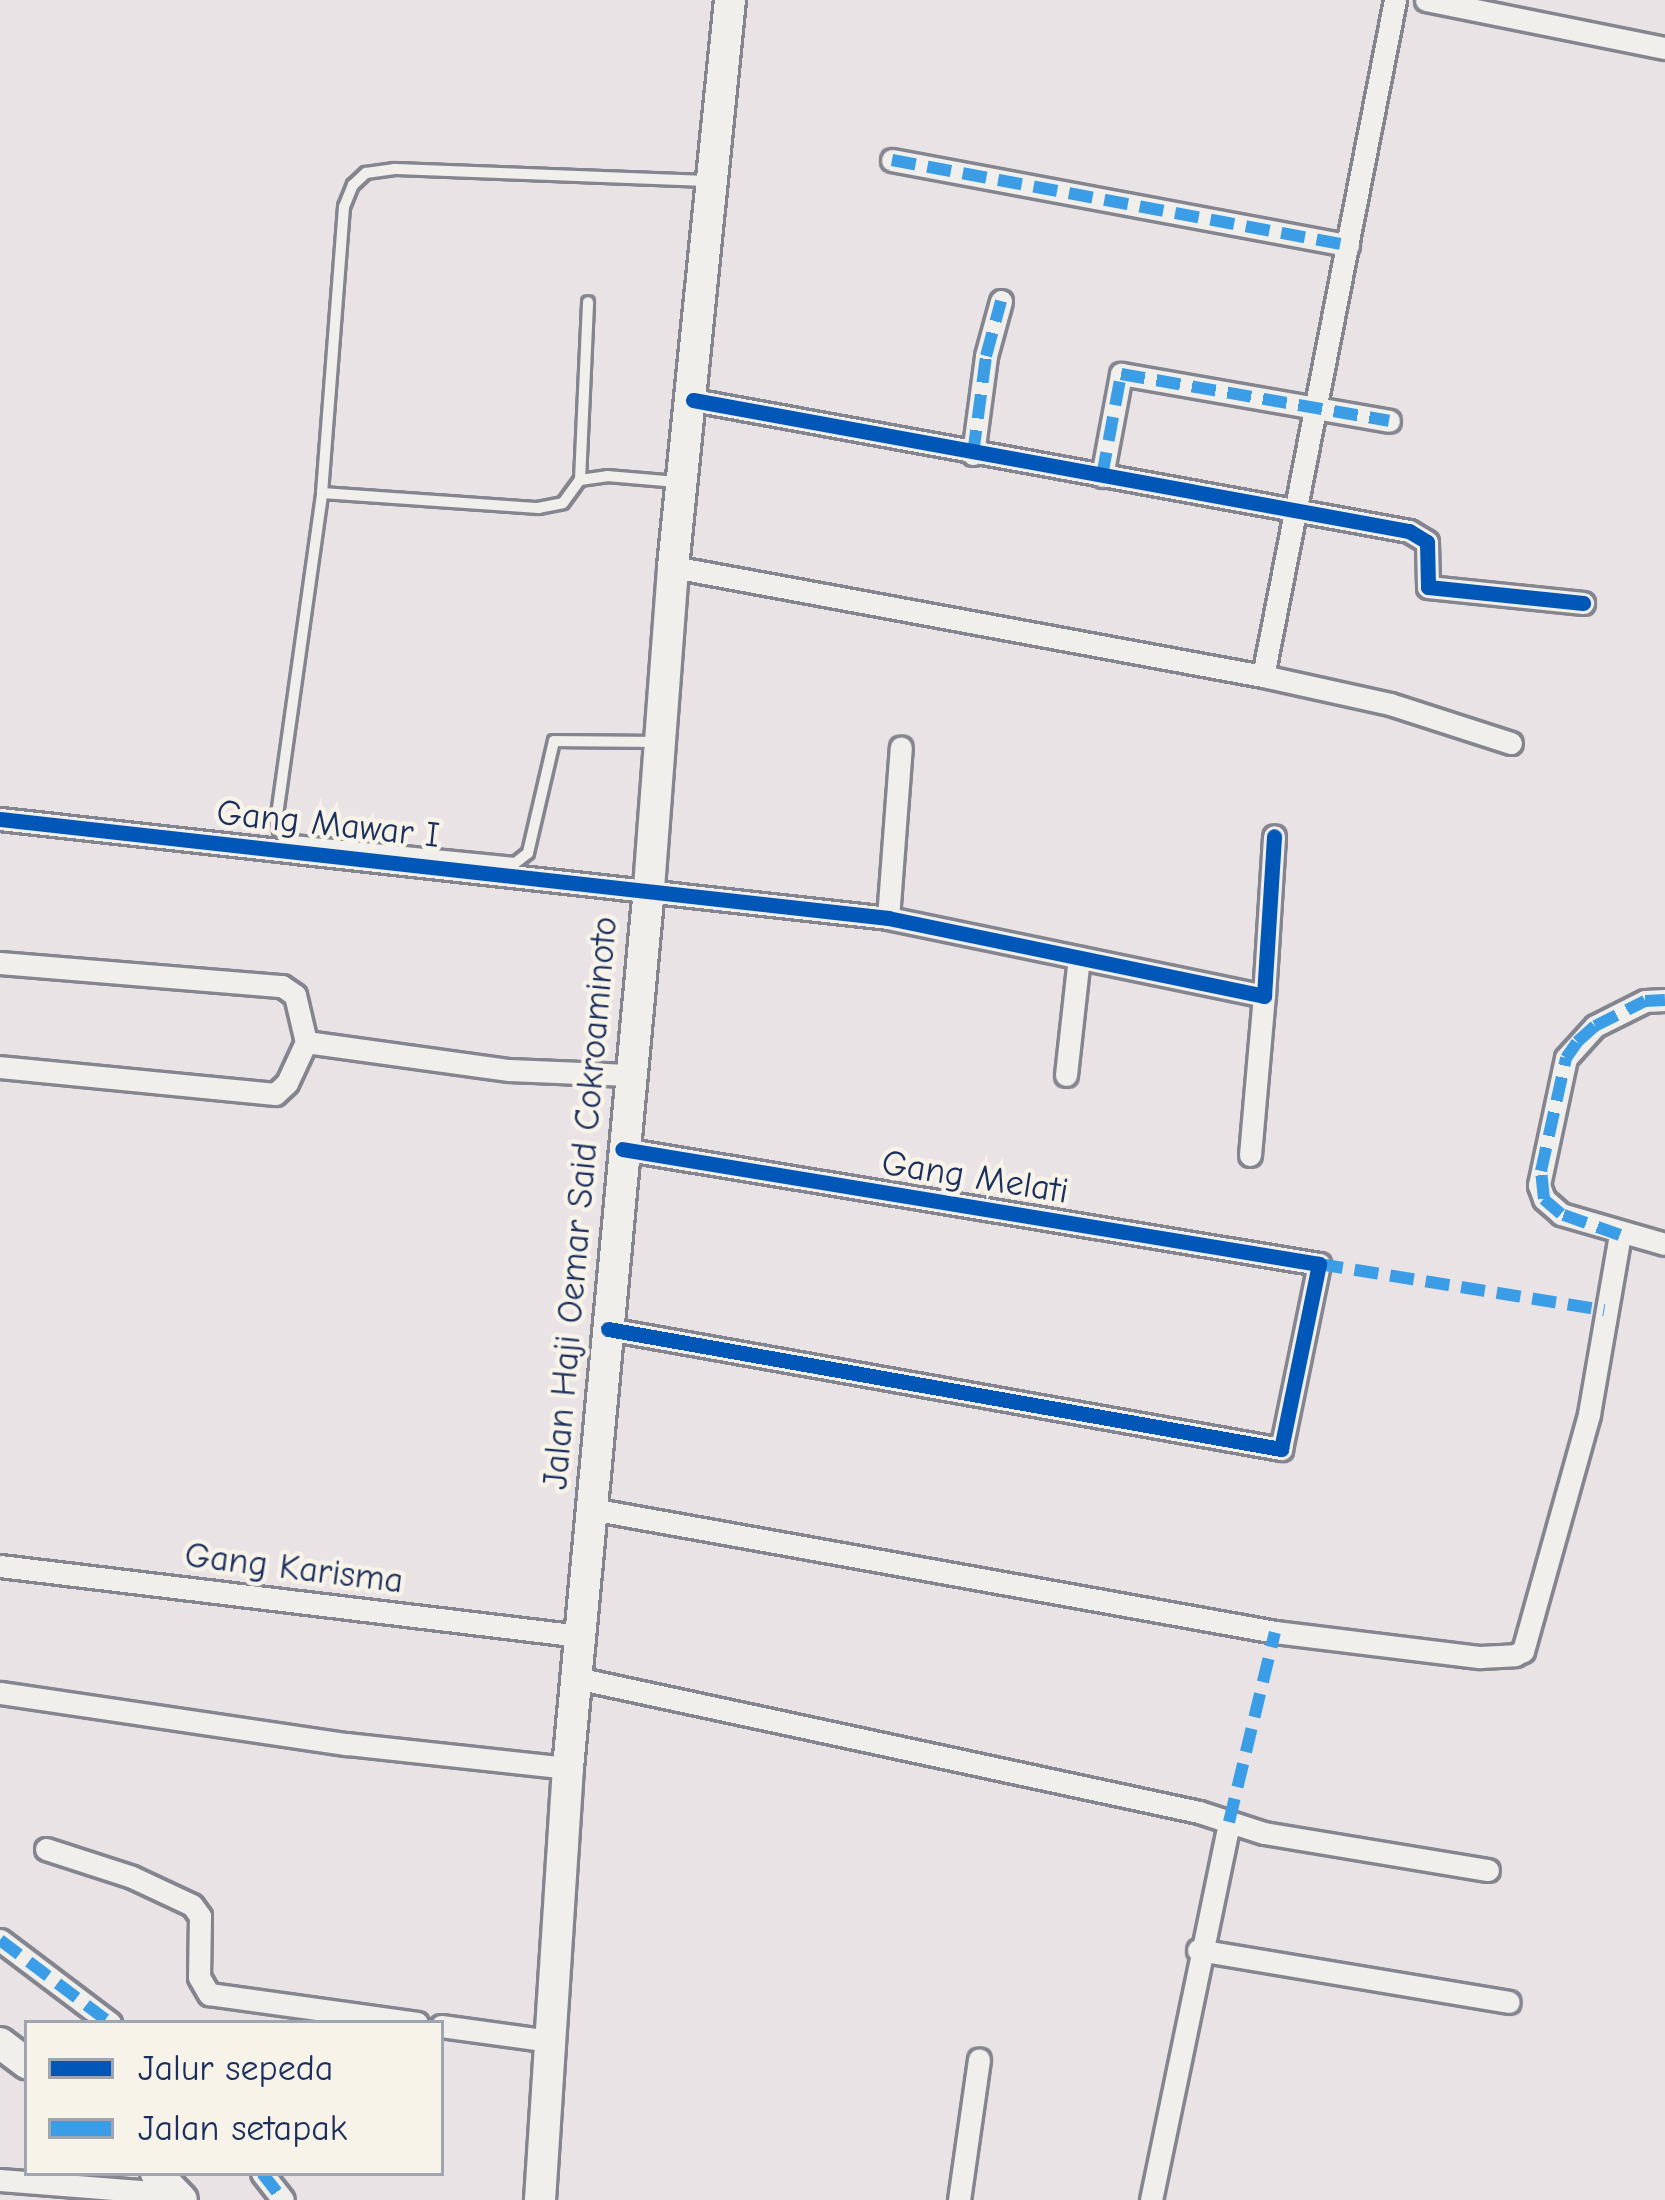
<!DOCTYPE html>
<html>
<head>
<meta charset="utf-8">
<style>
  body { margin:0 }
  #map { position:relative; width:1665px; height:2200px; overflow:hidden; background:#eae3e6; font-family:"Comic Neue",sans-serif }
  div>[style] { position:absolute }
  .roads { filter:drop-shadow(3px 0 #84858f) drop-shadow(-3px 0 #84858f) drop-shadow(0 3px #84858f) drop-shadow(0 -3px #84858f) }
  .lane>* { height:10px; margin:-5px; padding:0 5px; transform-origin:5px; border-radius:5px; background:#f1efec }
  .street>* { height:21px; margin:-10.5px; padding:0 10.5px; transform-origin:10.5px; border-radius:10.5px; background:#f1efec }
  .secondary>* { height:30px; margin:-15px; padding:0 15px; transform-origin:15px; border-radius:15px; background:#f1efec }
  .quiet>* { height:12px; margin-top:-6px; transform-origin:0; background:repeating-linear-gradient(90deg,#3b9de6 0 24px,transparent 0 36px) }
  .cycleway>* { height:15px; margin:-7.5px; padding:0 7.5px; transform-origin:7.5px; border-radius:7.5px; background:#0057b8 }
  span { translate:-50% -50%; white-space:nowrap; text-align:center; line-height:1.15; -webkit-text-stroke:9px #f7f3e8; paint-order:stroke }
  .street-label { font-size:36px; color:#1b2f5e }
  .legend { position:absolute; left:24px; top:2020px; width:420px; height:156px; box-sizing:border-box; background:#f7f3e8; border:3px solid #9fa5b1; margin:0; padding:15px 21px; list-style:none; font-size:36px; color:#1b2f5e }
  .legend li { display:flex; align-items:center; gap:24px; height:60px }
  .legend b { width:60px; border:3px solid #9fa5b1 }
</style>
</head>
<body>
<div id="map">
  <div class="roads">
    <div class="lane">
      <div style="left:580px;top:480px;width:178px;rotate:-87.4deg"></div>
      <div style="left:322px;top:493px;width:217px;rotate:4deg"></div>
      <div style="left:538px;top:508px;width:25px;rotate:-11deg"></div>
      <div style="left:563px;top:503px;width:29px;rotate:-54deg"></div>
      <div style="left:580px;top:480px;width:27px;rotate:-8deg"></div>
      <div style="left:607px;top:476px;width:70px;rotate:4.9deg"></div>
      <div style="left:655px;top:742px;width:101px;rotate:-179.4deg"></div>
      <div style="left:554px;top:741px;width:115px;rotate:103.1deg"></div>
      <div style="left:528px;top:853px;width:16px;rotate:142deg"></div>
      <div style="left:515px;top:863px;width:223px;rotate:-174.3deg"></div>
      <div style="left:293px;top:841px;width:17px;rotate:-144deg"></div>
      <div style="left:279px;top:831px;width:16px;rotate:-97deg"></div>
      <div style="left:277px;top:815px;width:325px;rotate:-82deg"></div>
      <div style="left:322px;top:493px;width:287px;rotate:-85.6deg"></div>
      <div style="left:344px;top:207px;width:24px;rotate:-68deg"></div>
      <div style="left:353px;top:185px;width:18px;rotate:-43deg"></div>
      <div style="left:366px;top:173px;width:29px;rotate:-8deg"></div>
      <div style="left:395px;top:169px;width:313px;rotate:2.2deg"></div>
    </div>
    <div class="street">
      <div style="left:1426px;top:0;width:244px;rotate:11.4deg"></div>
      <div style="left:892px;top:160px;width:464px;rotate:10.6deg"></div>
      <div style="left:693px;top:400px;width:728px;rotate:10.37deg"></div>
      <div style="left:1409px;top:531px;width:21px;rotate:31deg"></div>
      <div style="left:1427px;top:542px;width:45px;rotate:88.7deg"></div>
      <div style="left:1428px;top:587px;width:156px;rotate:5.9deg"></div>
      <div style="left:973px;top:454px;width:99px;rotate:-82.4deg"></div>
      <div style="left:986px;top:356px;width:57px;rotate:-74.7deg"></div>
      <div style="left:1102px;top:476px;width:104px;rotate:-79.4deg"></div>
      <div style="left:1121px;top:374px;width:272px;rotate:9.9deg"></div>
      <div style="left:673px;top:567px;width:600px;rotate:10.47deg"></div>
      <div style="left:1263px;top:676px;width:130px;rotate:12.4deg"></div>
      <div style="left:1390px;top:704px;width:127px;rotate:17.9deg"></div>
      <div style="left:1263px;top:676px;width:689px;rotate:-78.95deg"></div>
      <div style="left:0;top:819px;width:894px;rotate:6.36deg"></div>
      <div style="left:888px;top:918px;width:384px;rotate:11.7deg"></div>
      <div style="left:1264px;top:996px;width:160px;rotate:-86.4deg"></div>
      <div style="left:888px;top:918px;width:171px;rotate:-85.7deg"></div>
      <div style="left:0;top:963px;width:283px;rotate:4.7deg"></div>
      <div style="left:282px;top:986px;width:16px;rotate:35deg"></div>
      <div style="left:295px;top:995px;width:48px;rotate:76.8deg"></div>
      <div style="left:306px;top:1042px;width:45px;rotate:114.9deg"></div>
      <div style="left:287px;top:1083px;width:16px;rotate:137deg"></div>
      <div style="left:275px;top:1094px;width:276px;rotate:-174.4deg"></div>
      <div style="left:1665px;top:1000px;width:20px;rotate:177deg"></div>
      <div style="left:1645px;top:1001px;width:56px;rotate:153.4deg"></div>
      <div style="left:1595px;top:1026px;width:43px;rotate:132.2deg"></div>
      <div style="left:1566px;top:1058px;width:130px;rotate:102deg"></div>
      <div style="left:1539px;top:1185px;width:15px;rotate:70deg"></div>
      <div style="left:1544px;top:1199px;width:23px;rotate:41deg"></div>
      <div style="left:1561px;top:1214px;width:108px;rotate:16.1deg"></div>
      <div style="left:306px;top:1042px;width:205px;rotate:7.9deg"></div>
      <div style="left:509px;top:1070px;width:120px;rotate:2.4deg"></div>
      <div style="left:1066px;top:1075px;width:118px;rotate:-83.7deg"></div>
      <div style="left:1250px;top:1155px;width:160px;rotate:-85deg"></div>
      <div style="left:608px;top:1329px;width:684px;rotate:10.11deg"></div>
      <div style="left:1281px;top:1449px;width:189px;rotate:-78.4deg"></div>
      <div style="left:1319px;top:1264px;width:706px;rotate:-170.63deg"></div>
      <div style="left:591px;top:1509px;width:695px;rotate:10.19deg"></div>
      <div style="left:1275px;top:1632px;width:207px;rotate:7deg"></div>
      <div style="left:1480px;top:1657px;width:35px;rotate:-3deg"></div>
      <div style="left:1515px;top:1655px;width:9px;rotate:-27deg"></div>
      <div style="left:1523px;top:1651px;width:246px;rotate:-74.4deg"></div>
      <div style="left:1589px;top:1414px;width:182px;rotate:-80.2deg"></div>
      <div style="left:0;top:1566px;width:584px;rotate:6.88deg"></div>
      <div style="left:576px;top:1678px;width:637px;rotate:12.14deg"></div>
      <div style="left:1199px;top:1812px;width:68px;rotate:17.9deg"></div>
      <div style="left:1264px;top:1833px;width:227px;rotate:9.4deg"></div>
      <div style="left:0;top:1693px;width:351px;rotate:8.4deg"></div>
      <div style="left:347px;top:1744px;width:222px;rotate:6.2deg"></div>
      <div style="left:46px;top:1849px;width:90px;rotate:18deg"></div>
      <div style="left:132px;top:1877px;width:66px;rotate:25deg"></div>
      <div style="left:192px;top:1905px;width:14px;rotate:54deg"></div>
      <div style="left:200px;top:1916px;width:61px;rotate:90.9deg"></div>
      <div style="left:199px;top:1977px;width:20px;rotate:60deg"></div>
      <div style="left:209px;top:1994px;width:210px;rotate:7.9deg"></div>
      <div style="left:0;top:1940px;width:138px;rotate:37deg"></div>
      <div style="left:1198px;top:1950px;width:315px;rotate:9.5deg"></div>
      <div style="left:441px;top:2026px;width:111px;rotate:7.8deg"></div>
      <div style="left:262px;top:2173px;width:34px;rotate:52deg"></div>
      <div style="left:0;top:2180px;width:178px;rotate:4.5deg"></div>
      <div style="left:959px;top:2200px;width:142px;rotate:-81.9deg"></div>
      <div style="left:1151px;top:2200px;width:386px;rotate:-78.3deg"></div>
    </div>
    <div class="secondary">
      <div style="left:0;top:2043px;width:34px;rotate:37deg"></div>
      <div style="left:156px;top:2173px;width:37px;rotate:46deg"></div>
      <div style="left:540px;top:2200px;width:433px;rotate:-86.3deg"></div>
      <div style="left:568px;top:1768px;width:884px;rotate:-84.74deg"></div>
      <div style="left:649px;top:888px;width:322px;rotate:-85.7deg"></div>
      <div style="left:673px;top:567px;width:570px;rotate:-84.26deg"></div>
    </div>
  </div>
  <div class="quiet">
    <div style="left:892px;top:160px;width:464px;rotate:10.6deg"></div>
    <div style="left:973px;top:454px;width:99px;rotate:-82.4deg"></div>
    <div style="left:986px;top:356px;width:57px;rotate:-74.7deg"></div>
    <div style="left:1102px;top:476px;width:104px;rotate:-79.4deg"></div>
    <div style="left:1121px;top:374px;width:272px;rotate:9.9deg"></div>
    <div style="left:1620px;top:1235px;width:63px;rotate:-160.4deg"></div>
    <div style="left:1561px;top:1214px;width:23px;rotate:-139deg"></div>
    <div style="left:1544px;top:1199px;width:28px;rotate:-96deg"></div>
    <div style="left:1541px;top:1171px;width:116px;rotate:-77.5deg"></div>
    <div style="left:1566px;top:1058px;width:19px;rotate:-55deg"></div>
    <div style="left:1577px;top:1042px;width:24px;rotate:-42deg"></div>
    <div style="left:1595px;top:1026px;width:56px;rotate:-26.6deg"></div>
    <div style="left:1645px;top:1001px;width:20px;rotate:-3deg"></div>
    <div style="left:1319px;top:1264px;width:289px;rotate:9.2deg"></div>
    <div style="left:1229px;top:1822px;width:195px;rotate:-76.4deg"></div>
    <div style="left:0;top:1940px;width:138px;rotate:37deg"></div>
    <div style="left:262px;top:2173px;width:34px;rotate:52deg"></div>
  </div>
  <div class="cycleway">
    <div style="left:693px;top:400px;width:728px;rotate:10.37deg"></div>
    <div style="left:1409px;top:531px;width:21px;rotate:31deg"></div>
    <div style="left:1427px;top:542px;width:45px;rotate:88.7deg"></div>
    <div style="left:1428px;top:587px;width:156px;rotate:5.9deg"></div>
    <div style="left:0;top:819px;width:894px;rotate:6.36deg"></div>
    <div style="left:888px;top:918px;width:384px;rotate:11.7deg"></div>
    <div style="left:1264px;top:996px;width:160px;rotate:-86.4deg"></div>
    <div style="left:608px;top:1329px;width:684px;rotate:10.11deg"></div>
    <div style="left:1281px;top:1449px;width:189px;rotate:-78.4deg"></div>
    <div style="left:1319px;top:1264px;width:706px;rotate:-170.63deg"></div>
  </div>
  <div class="street-label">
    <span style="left:328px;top:824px;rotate:6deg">Gang Mawar I</span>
    <span style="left:975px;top:1177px;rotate:9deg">Gang Melati</span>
    <span style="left:580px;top:1203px;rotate:-85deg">Jalan Haji Oemar Said Cokroaminoto</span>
    <span style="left:294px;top:1568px;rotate:7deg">Gang Karisma</span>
  </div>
  <ul class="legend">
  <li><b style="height:15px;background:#0057b8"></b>Jalur sepeda</li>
  <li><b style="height:15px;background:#3b9de6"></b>Jalan setapak</li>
  </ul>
</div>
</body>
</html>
